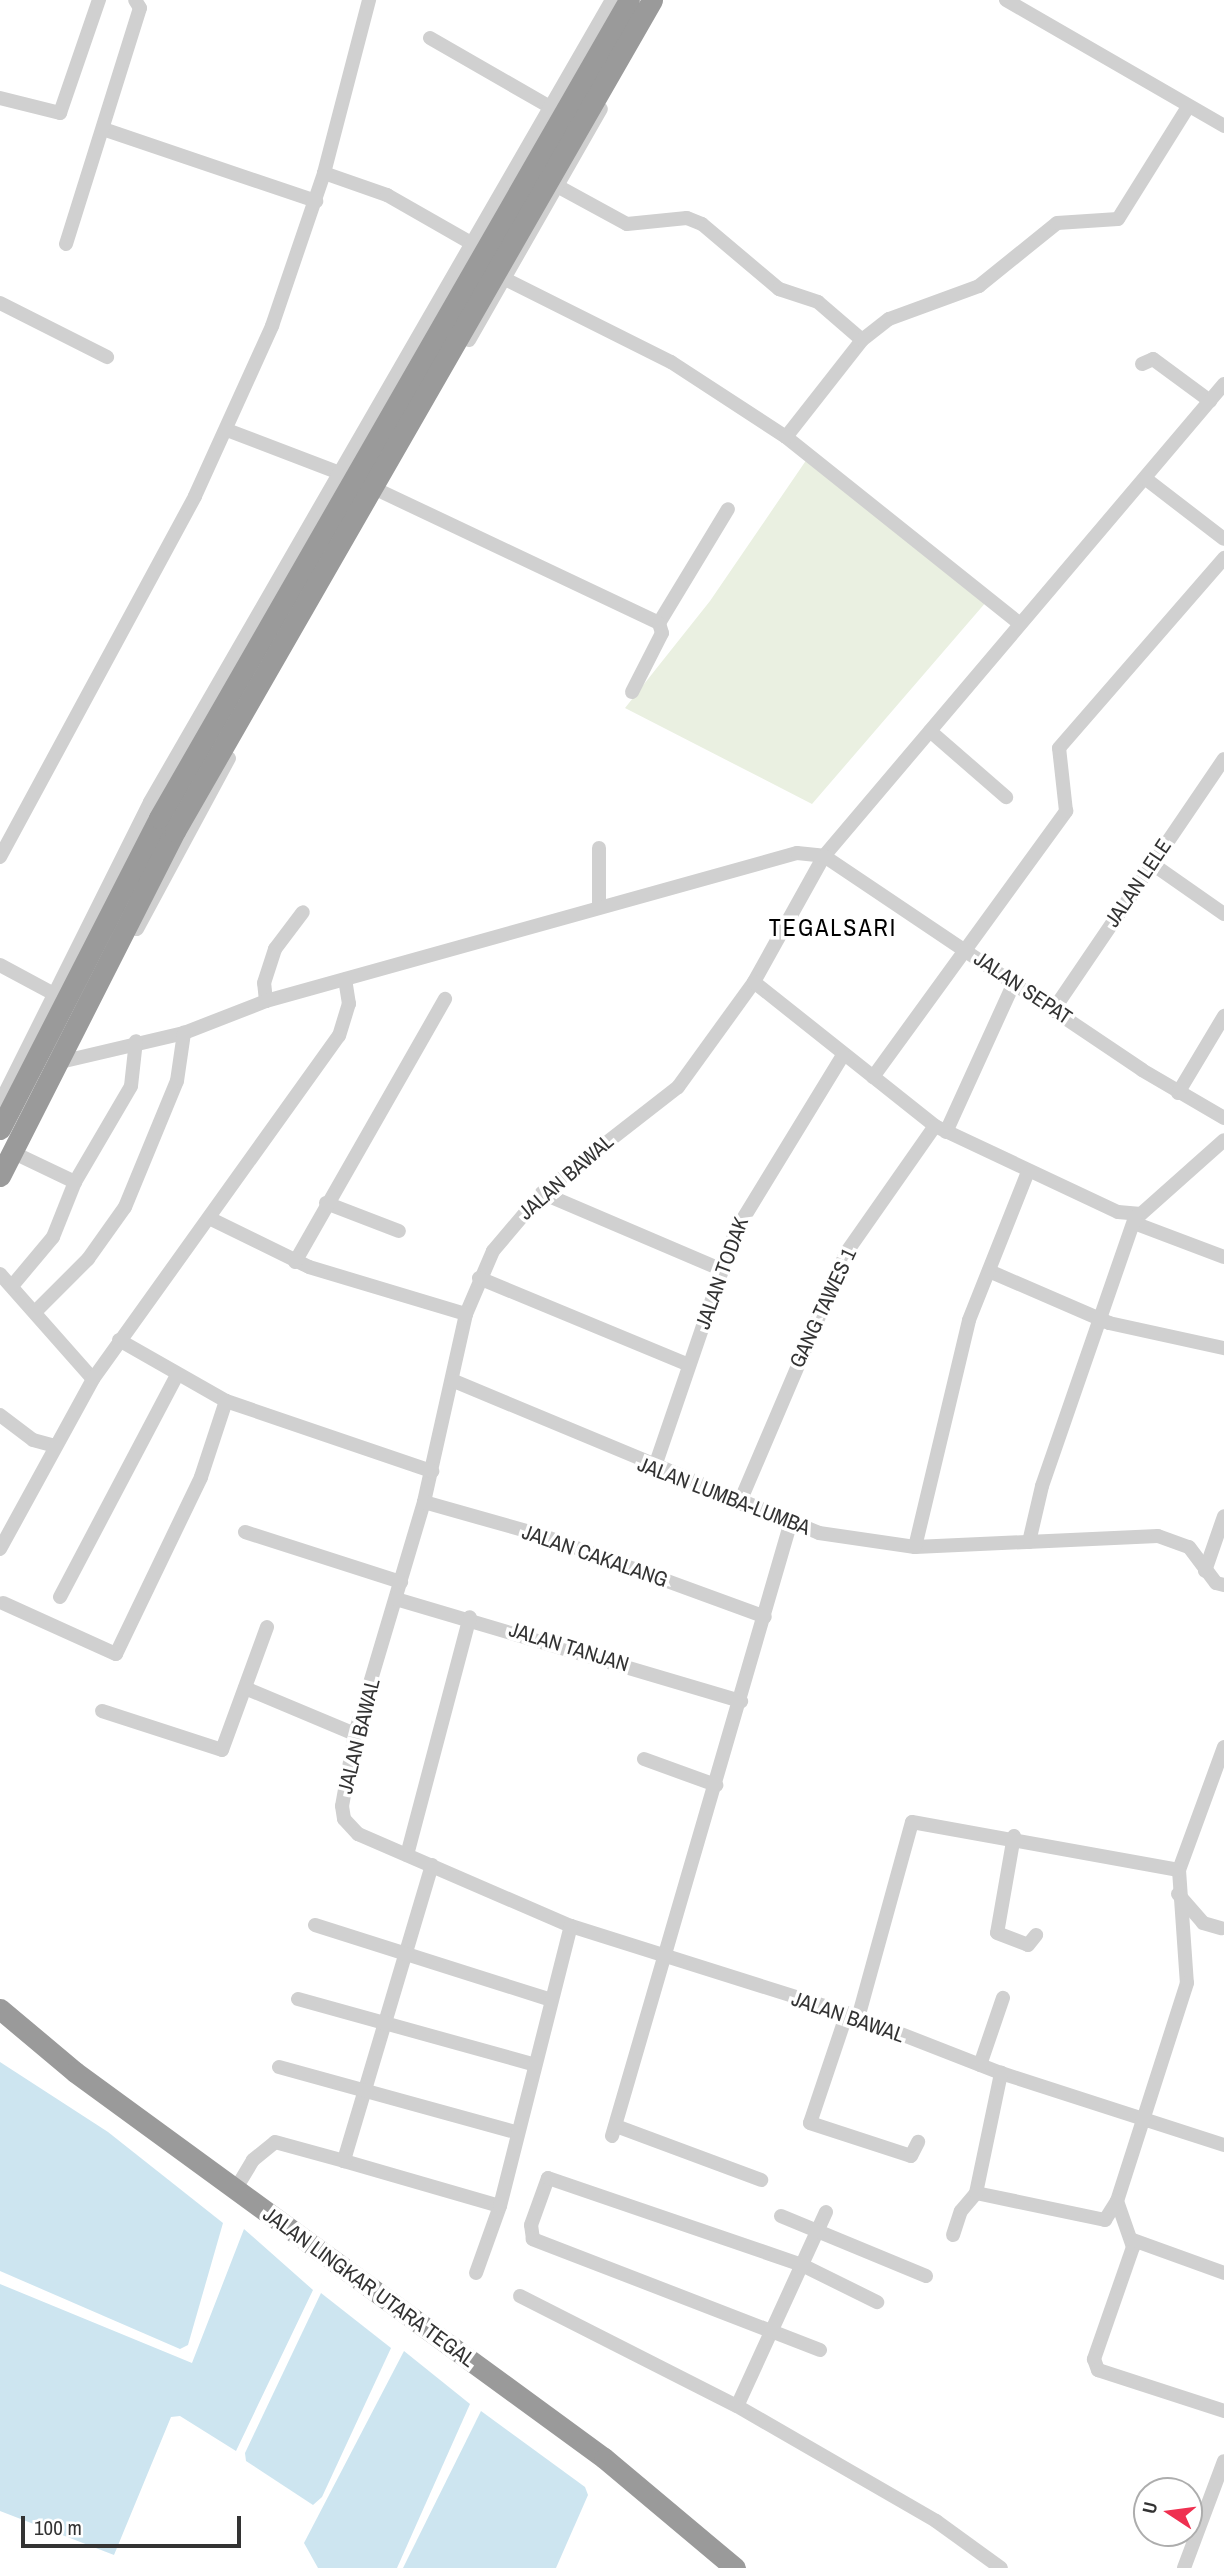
<!DOCTYPE html>
<html>
<head>
<meta charset="utf-8">
<style>
  body { margin:0 }
  #map { position:relative; width:1224px; height:2568px; overflow:hidden; background:#fff; font-family:"Archivo Narrow",sans-serif }
  div>[style] { position:absolute }
  .green>* { inset:0; background:#eaf0e1 }
  .water>* { inset:0; background:#cde5f0 }
  .minor>* { height:14px; margin:-7px; padding:0 7px; transform-origin:7px; border-radius:7px; background:#d0d0d0 }
  .highway>* { height:21px; margin:-10.5px; padding:0 10.5px; transform-origin:10.5px; border-radius:10.5px; background:#9a9a9a }
  span { translate:-50% -50%; white-space:nowrap; text-align:center; line-height:1.15; -webkit-text-stroke:7px #fff; paint-order:stroke }
  .street-label { font-size:21px; color:#333 }
  .quarter-label { font-size:24px; color:#000; letter-spacing:2px }
  .north { position:absolute; left:1133px; top:2477px; width:70px; height:70px; box-sizing:border-box; background:#fff; border:2px solid #adadad; border-radius:50%; rotate:283deg; font-size:19px; font-weight:700; line-height:28px; text-align:center; color:#333 }
  .north::after { content:''; display:block; margin:auto; width:24px; height:32px; background:#ef3050; clip-path:polygon(50% 0,100% 100%,50% 72%,0 100%) }
  .scale { position:absolute; left:21px; top:2516px; width:220px; height:32px; box-sizing:border-box; border:4px solid #333; border-top:0; padding-left:9px; font-size:21px; line-height:24px; white-space:nowrap; color:#333; -webkit-text-stroke:5px #fff; paint-order:stroke }
</style>
</head>
<body>
<div id="map">
  <div class="green">
    <div style="clip-path:polygon(807px 459px,993px 594px,812px 804px,625px 708px,710px 601px)"></div>
  </div>
  <div class="water">
    <div style="clip-path:polygon(0 2062px,108px 2132px,223px 2223px,188px 2345px,180px 2349px,0 2271px)"></div>
    <div style="clip-path:polygon(244px 2229px,313px 2290px,236px 2451px,180px 2416px,171px 2417px,114px 2555px,0 2511px,0 2284px,192px 2363px)"></div>
    <div style="clip-path:polygon(321px 2293px,391px 2348px,322px 2497px,313px 2505px,246px 2461px,245px 2453px)"></div>
    <div style="clip-path:polygon(404px 2351px,470px 2404px,397px 2568px,318px 2568px,304px 2543px)"></div>
    <div style="clip-path:polygon(481px 2411px,585px 2487px,588px 2495px,556px 2568px,403px 2568px)"></div>
  </div>
  <div class="minor">
    <div style="left:1006px;top:0;width:252px;rotate:30deg"></div>
    <div style="left:430px;top:38px;width:138px;rotate:29.9deg"></div>
    <div style="left:0;top:98px;width:62px;rotate:14deg"></div>
    <div style="left:60px;top:113px;width:120px;rotate:-71deg"></div>
    <div style="left:106px;top:130px;width:222px;rotate:18.7deg"></div>
    <div style="left:324px;top:173px;width:67px;rotate:19.2deg"></div>
    <div style="left:387px;top:195px;width:99px;rotate:29.7deg"></div>
    <div style="left:559px;top:187px;width:77px;rotate:28.6deg"></div>
    <div style="left:627px;top:224px;width:60px;rotate:-5.7deg"></div>
    <div style="left:687px;top:218px;width:16px;rotate:22deg"></div>
    <div style="left:702px;top:224px;width:101px;rotate:40.2deg"></div>
    <div style="left:779px;top:289px;width:41px;rotate:18.4deg"></div>
    <div style="left:818px;top:302px;width:58px;rotate:40.8deg"></div>
    <div style="left:66px;top:244px;width:247px;rotate:-72.6deg"></div>
    <div style="left:140px;top:8px;width:9px;rotate:-122deg"></div>
    <div style="left:505px;top:279px;width:186px;rotate:26.6deg"></div>
    <div style="left:671px;top:362px;width:137px;rotate:33.1deg"></div>
    <div style="left:786px;top:437px;width:298px;rotate:38.6deg"></div>
    <div style="left:0;top:303px;width:120px;rotate:26.8deg"></div>
    <div style="left:469px;top:340px;width:266px;rotate:-60.3deg"></div>
    <div style="left:1142px;top:364px;width:12px;rotate:-24deg"></div>
    <div style="left:1153px;top:359px;width:71px;rotate:36.4deg"></div>
    <div style="left:1224px;top:384px;width:619px;rotate:130.28deg"></div>
    <div style="left:824px;top:856px;width:144px;rotate:119.1deg"></div>
    <div style="left:754px;top:982px;width:130px;rotate:125.9deg"></div>
    <div style="left:678px;top:1087px;width:172px;rotate:142.1deg"></div>
    <div style="left:542px;top:1193px;width:76px;rotate:130.2deg"></div>
    <div style="left:493px;top:1251px;width:69px;rotate:113.2deg"></div>
    <div style="left:466px;top:1314px;width:193px;rotate:102.6deg"></div>
    <div style="left:424px;top:1502px;width:242px;rotate:106.6deg"></div>
    <div style="left:355px;top:1734px;width:73px;rotate:100.2deg"></div>
    <div style="left:342px;top:1806px;width:13px;rotate:81deg"></div>
    <div style="left:344px;top:1819px;width:21px;rotate:47deg"></div>
    <div style="left:358px;top:1834px;width:232px;rotate:23.4deg"></div>
    <div style="left:571px;top:1926px;width:289px;rotate:17.5deg"></div>
    <div style="left:847px;top:2013px;width:165px;rotate:21.3deg"></div>
    <div style="left:1001px;top:2073px;width:234px;rotate:17.9deg"></div>
    <div style="left:227px;top:430px;width:123px;rotate:20.9deg"></div>
    <div style="left:786px;top:437px;width:123px;rotate:-51.9deg"></div>
    <div style="left:862px;top:340px;width:34px;rotate:-38deg"></div>
    <div style="left:889px;top:319px;width:96px;rotate:-20.1deg"></div>
    <div style="left:979px;top:286px;width:100px;rotate:-38.9deg"></div>
    <div style="left:1057px;top:223px;width:61px;rotate:-3.8deg"></div>
    <div style="left:1118px;top:219px;width:132px;rotate:-58deg"></div>
    <div style="left:1146px;top:479px;width:98px;rotate:37.6deg"></div>
    <div style="left:380px;top:491px;width:309px;rotate:25.3deg"></div>
    <div style="left:659px;top:623px;width:133px;rotate:-58.8deg"></div>
    <div style="left:632px;top:692px;width:66px;rotate:-63deg"></div>
    <div style="left:662px;top:633px;width:10px;rotate:-107deg"></div>
    <div style="left:930px;top:731px;width:101px;rotate:41deg"></div>
    <div style="left:0;top:857px;width:410px;rotate:-61.6deg"></div>
    <div style="left:195px;top:496px;width:187px;rotate:-65.6deg"></div>
    <div style="left:272px;top:326px;width:162px;rotate:-71.2deg"></div>
    <div style="left:324px;top:173px;width:179px;rotate:-75.4deg"></div>
    <div style="left:1151px;top:863px;width:89px;rotate:34.9deg"></div>
    <div style="left:599px;top:907px;width:59px;rotate:-90deg"></div>
    <div style="left:137px;top:929px;width:194px;rotate:-61.7deg"></div>
    <div style="left:0;top:965px;width:61px;rotate:28.2deg"></div>
    <div style="left:754px;top:982px;width:231px;rotate:38.5deg"></div>
    <div style="left:935px;top:1126px;width:202px;rotate:25.2deg"></div>
    <div style="left:1118px;top:1212px;width:23px;rotate:5deg"></div>
    <div style="left:1141px;top:1214px;width:111px;rotate:-41.7deg"></div>
    <div style="left:266px;top:1001px;width:18px;rotate:-96deg"></div>
    <div style="left:264px;top:983px;width:36px;rotate:-72deg"></div>
    <div style="left:275px;top:949px;width:46px;rotate:-52.9deg"></div>
    <div style="left:1054px;top:1009px;width:302px;rotate:-55.8deg"></div>
    <div style="left:56px;top:1063px;width:131px;rotate:-13.2deg"></div>
    <div style="left:184px;top:1033px;width:88px;rotate:-21.3deg"></div>
    <div style="left:266px;top:1001px;width:551px;rotate:-15.57deg"></div>
    <div style="left:797px;top:853px;width:27px;rotate:6deg"></div>
    <div style="left:824px;top:856px;width:383px;rotate:33.9deg"></div>
    <div style="left:1142px;top:1070px;width:95px;rotate:30.3deg"></div>
    <div style="left:873px;top:1077px;width:329px;rotate:-54deg"></div>
    <div style="left:1066px;top:811px;width:63px;rotate:-96.3deg"></div>
    <div style="left:1059px;top:748px;width:252px;rotate:-49deg"></div>
    <div style="left:1178px;top:1093px;width:90px;rotate:-59.1deg"></div>
    <div style="left:0;top:1103px;width:336px;rotate:-63.5deg"></div>
    <div style="left:150px;top:802px;width:926px;rotate:-60.06deg"></div>
    <div style="left:946px;top:1132px;width:164px;rotate:-65.5deg"></div>
    <div style="left:12px;top:1152px;width:70px;rotate:25.5deg"></div>
    <div style="left:75px;top:1182px;width:111px;rotate:-59.7deg"></div>
    <div style="left:131px;top:1086px;width:45px;rotate:-83.7deg"></div>
    <div style="left:542px;top:1193px;width:194px;rotate:23.1deg"></div>
    <div style="left:326px;top:1203px;width:78px;rotate:21deg"></div>
    <div style="left:209px;top:1218px;width:111px;rotate:26.1deg"></div>
    <div style="left:309px;top:1267px;width:164px;rotate:16.7deg"></div>
    <div style="left:1134px;top:1223px;width:96px;rotate:20.7deg"></div>
    <div style="left:295px;top:1262px;width:303px;rotate:-60.3deg"></div>
    <div style="left:989px;top:1271px;width:131px;rotate:23.4deg"></div>
    <div style="left:1109px;top:1323px;width:118px;rotate:12.3deg"></div>
    <div style="left:0;top:1274px;width:140px;rotate:48.5deg"></div>
    <div style="left:479px;top:1278px;width:227px;rotate:22.5deg"></div>
    <div style="left:12px;top:1286px;width:64px;rotate:-50.1deg"></div>
    <div style="left:53px;top:1237px;width:59px;rotate:-68.2deg"></div>
    <div style="left:35px;top:1312px;width:75px;rotate:-45deg"></div>
    <div style="left:88px;top:1259px;width:64px;rotate:-54.6deg"></div>
    <div style="left:125px;top:1207px;width:136px;rotate:-67.6deg"></div>
    <div style="left:177px;top:1081px;width:49px;rotate:-81.7deg"></div>
    <div style="left:119px;top:1340px;width:123px;rotate:29.7deg"></div>
    <div style="left:226px;top:1401px;width:218px;rotate:18.8deg"></div>
    <div style="left:454px;top:1381px;width:395px;rotate:22.6deg"></div>
    <div style="left:819px;top:1533px;width:97px;rotate:8.3deg"></div>
    <div style="left:915px;top:1547px;width:243px;rotate:-2.6deg"></div>
    <div style="left:1158px;top:1536px;width:33px;rotate:20deg"></div>
    <div style="left:1189px;top:1547px;width:45px;rotate:53.1deg"></div>
    <div style="left:1216px;top:1583px;width:8px;rotate:14deg"></div>
    <div style="left:0;top:1415px;width:41px;rotate:37.1deg"></div>
    <div style="left:33px;top:1440px;width:23px;rotate:15deg"></div>
    <div style="left:654px;top:1469px;width:250px;rotate:-71.1deg"></div>
    <div style="left:735px;top:1232px;width:207px;rotate:-58.6deg"></div>
    <div style="left:424px;top:1502px;width:125px;rotate:15.8deg"></div>
    <div style="left:544px;top:1536px;width:235px;rotate:20.1deg"></div>
    <div style="left:739px;top:1504px;width:273px;rotate:-66.9deg"></div>
    <div style="left:846px;top:1253px;width:155px;rotate:-55deg"></div>
    <div style="left:245px;top:1532px;width:164px;rotate:17.8deg"></div>
    <div style="left:1029px;top:1542px;width:57px;rotate:-76.9deg"></div>
    <div style="left:1042px;top:1486px;width:285px;rotate:-70.9deg"></div>
    <div style="left:915px;top:1547px;width:233px;rotate:-76.6deg"></div>
    <div style="left:969px;top:1320px;width:159px;rotate:-68.3deg"></div>
    <div style="left:0;top:1549px;width:194px;rotate:-61.3deg"></div>
    <div style="left:93px;top:1379px;width:422px;rotate:-54.4deg"></div>
    <div style="left:339px;top:1036px;width:34px;rotate:-73deg"></div>
    <div style="left:349px;top:1004px;width:25px;rotate:-99deg"></div>
    <div style="left:1205px;top:1571px;width:58px;rotate:-70.9deg"></div>
    <div style="left:60px;top:1597px;width:251px;rotate:-62.2deg"></div>
    <div style="left:396px;top:1599px;width:360px;rotate:16.5deg"></div>
    <div style="left:3px;top:1603px;width:124px;rotate:24.3deg"></div>
    <div style="left:116px;top:1654px;width:196px;rotate:-64.3deg"></div>
    <div style="left:201px;top:1477px;width:80px;rotate:-71.8deg"></div>
    <div style="left:245px;top:1688px;width:119px;rotate:22.7deg"></div>
    <div style="left:102px;top:1711px;width:126px;rotate:18deg"></div>
    <div style="left:222px;top:1750px;width:131px;rotate:-69.9deg"></div>
    <div style="left:1224px;top:1747px;width:131px;rotate:110.1deg"></div>
    <div style="left:1179px;top:1870px;width:113px;rotate:86deg"></div>
    <div style="left:1187px;top:1983px;width:229px;rotate:107.8deg"></div>
    <div style="left:1117px;top:2201px;width:49px;rotate:70.8deg"></div>
    <div style="left:1133px;top:2247px;width:119px;rotate:109.2deg"></div>
    <div style="left:1094px;top:2359px;width:12px;rotate:70deg"></div>
    <div style="left:1098px;top:2370px;width:133px;rotate:18deg"></div>
    <div style="left:644px;top:1759px;width:77px;rotate:19.9deg"></div>
    <div style="left:1014px;top:1836px;width:98px;rotate:99.9deg"></div>
    <div style="left:997px;top:1933px;width:33px;rotate:21deg"></div>
    <div style="left:1028px;top:1945px;width:13px;rotate:-51deg"></div>
    <div style="left:407px;top:1855px;width:246px;rotate:-75.2deg"></div>
    <div style="left:432px;top:1865px;width:309px;rotate:106.6deg"></div>
    <div style="left:344px;top:2161px;width:162px;rotate:16.1deg"></div>
    <div style="left:1178px;top:1894px;width:38px;rotate:49deg"></div>
    <div style="left:1203px;top:1923px;width:19px;rotate:16deg"></div>
    <div style="left:315px;top:1925px;width:248px;rotate:17.6deg"></div>
    <div style="left:298px;top:1999px;width:243px;rotate:15.5deg"></div>
    <div style="left:847px;top:2013px;width:116px;rotate:108.6deg"></div>
    <div style="left:810px;top:2123px;width:106px;rotate:18.1deg"></div>
    <div style="left:911px;top:2156px;width:16px;rotate:-63deg"></div>
    <div style="left:858px;top:2018px;width:203px;rotate:-74.6deg"></div>
    <div style="left:912px;top:1822px;width:271px;rotate:10.2deg"></div>
    <div style="left:980px;top:2065px;width:71px;rotate:-71.1deg"></div>
    <div style="left:279px;top:2067px;width:245px;rotate:15.4deg"></div>
    <div style="left:616px;top:2126px;width:155px;rotate:20.4deg"></div>
    <div style="left:612px;top:2136px;width:636px;rotate:-73.76deg"></div>
    <div style="left:235px;top:2190px;width:35px;rotate:-59deg"></div>
    <div style="left:253px;top:2160px;width:28px;rotate:-39deg"></div>
    <div style="left:275px;top:2142px;width:72px;rotate:15.4deg"></div>
    <div style="left:976px;top:2193px;width:132px;rotate:11.8deg"></div>
    <div style="left:1105px;top:2220px;width:22px;rotate:-58deg"></div>
    <div style="left:826px;top:2212px;width:213px;rotate:114.6deg"></div>
    <div style="left:737px;top:2406px;width:230px;rotate:30deg"></div>
    <div style="left:936px;top:2521px;width:80px;rotate:35.9deg"></div>
    <div style="left:781px;top:2216px;width:157px;rotate:22.5deg"></div>
    <div style="left:953px;top:2235px;width:25px;rotate:-72deg"></div>
    <div style="left:961px;top:2211px;width:23px;rotate:-50deg"></div>
    <div style="left:976px;top:2193px;width:123px;rotate:-78.2deg"></div>
    <div style="left:1133px;top:2240px;width:97px;rotate:19.9deg"></div>
    <div style="left:476px;top:2273px;width:71px;rotate:-70.3deg"></div>
    <div style="left:500px;top:2206px;width:289px;rotate:-75.8deg"></div>
    <div style="left:520px;top:2296px;width:243px;rotate:26.9deg"></div>
    <div style="left:820px;top:2350px;width:308px;rotate:-158.9deg"></div>
    <div style="left:533px;top:2239px;width:14px;rotate:-98deg"></div>
    <div style="left:531px;top:2225px;width:50px;rotate:-70.1deg"></div>
    <div style="left:548px;top:2178px;width:268px;rotate:18.9deg"></div>
    <div style="left:802px;top:2265px;width:84px;rotate:26.3deg"></div>
    <div style="left:1184px;top:2568px;width:114px;rotate:-69.5deg"></div>
  </div>
  <div class="highway">
    <div style="left:0;top:1129px;width:349px;rotate:-62.9deg"></div>
    <div style="left:159px;top:818px;width:943px;rotate:-60.12deg"></div>
    <div style="left:0;top:1176px;width:387px;rotate:-63.1deg"></div>
    <div style="left:175px;top:831px;width:958px;rotate:-60.14deg"></div>
    <div style="left:0;top:2009px;width:98px;rotate:40deg"></div>
    <div style="left:75px;top:2072px;width:655px;rotate:36.12deg"></div>
    <div style="left:604px;top:2458px;width:171px;rotate:40deg"></div>
  </div>
  <div class="street-label">
    <span style="left:1138px;top:883px;rotate:-56deg">JALAN LELE</span>
    <span style="left:1023px;top:988px;rotate:34deg">JALAN SEPAT</span>
    <span style="left:566px;top:1177px;rotate:-41deg">JALAN BAWAL</span>
    <span style="left:722px;top:1273px;rotate:-70deg">JALAN TODAK</span>
    <span style="left:823px;top:1308px;rotate:-65deg">GANG TAWES 1</span>
    <span style="left:724px;top:1496px;rotate:21deg">JALAN LUMBA-LUMBA</span>
    <span style="left:595px;top:1556px;rotate:19deg">JALAN CAKALANG</span>
    <span style="left:569px;top:1647px;rotate:17deg">JALAN TANJAN</span>
    <span style="left:359px;top:1736px;rotate:-76deg">JALAN BAWAL</span>
    <span style="left:848px;top:2017px;rotate:19deg">JALAN BAWAL</span>
    <span style="left:369px;top:2287px;rotate:36deg">JALAN LINGKAR UTARA TEGAL</span>
  </div>
  <div class="quarter-label">
    <span style="left:833px;top:928px">TEGALSARI</span>
  </div>
  <div class="north">U</div>
  <div class="scale">100 m</div>
</div>
</body>
</html>
